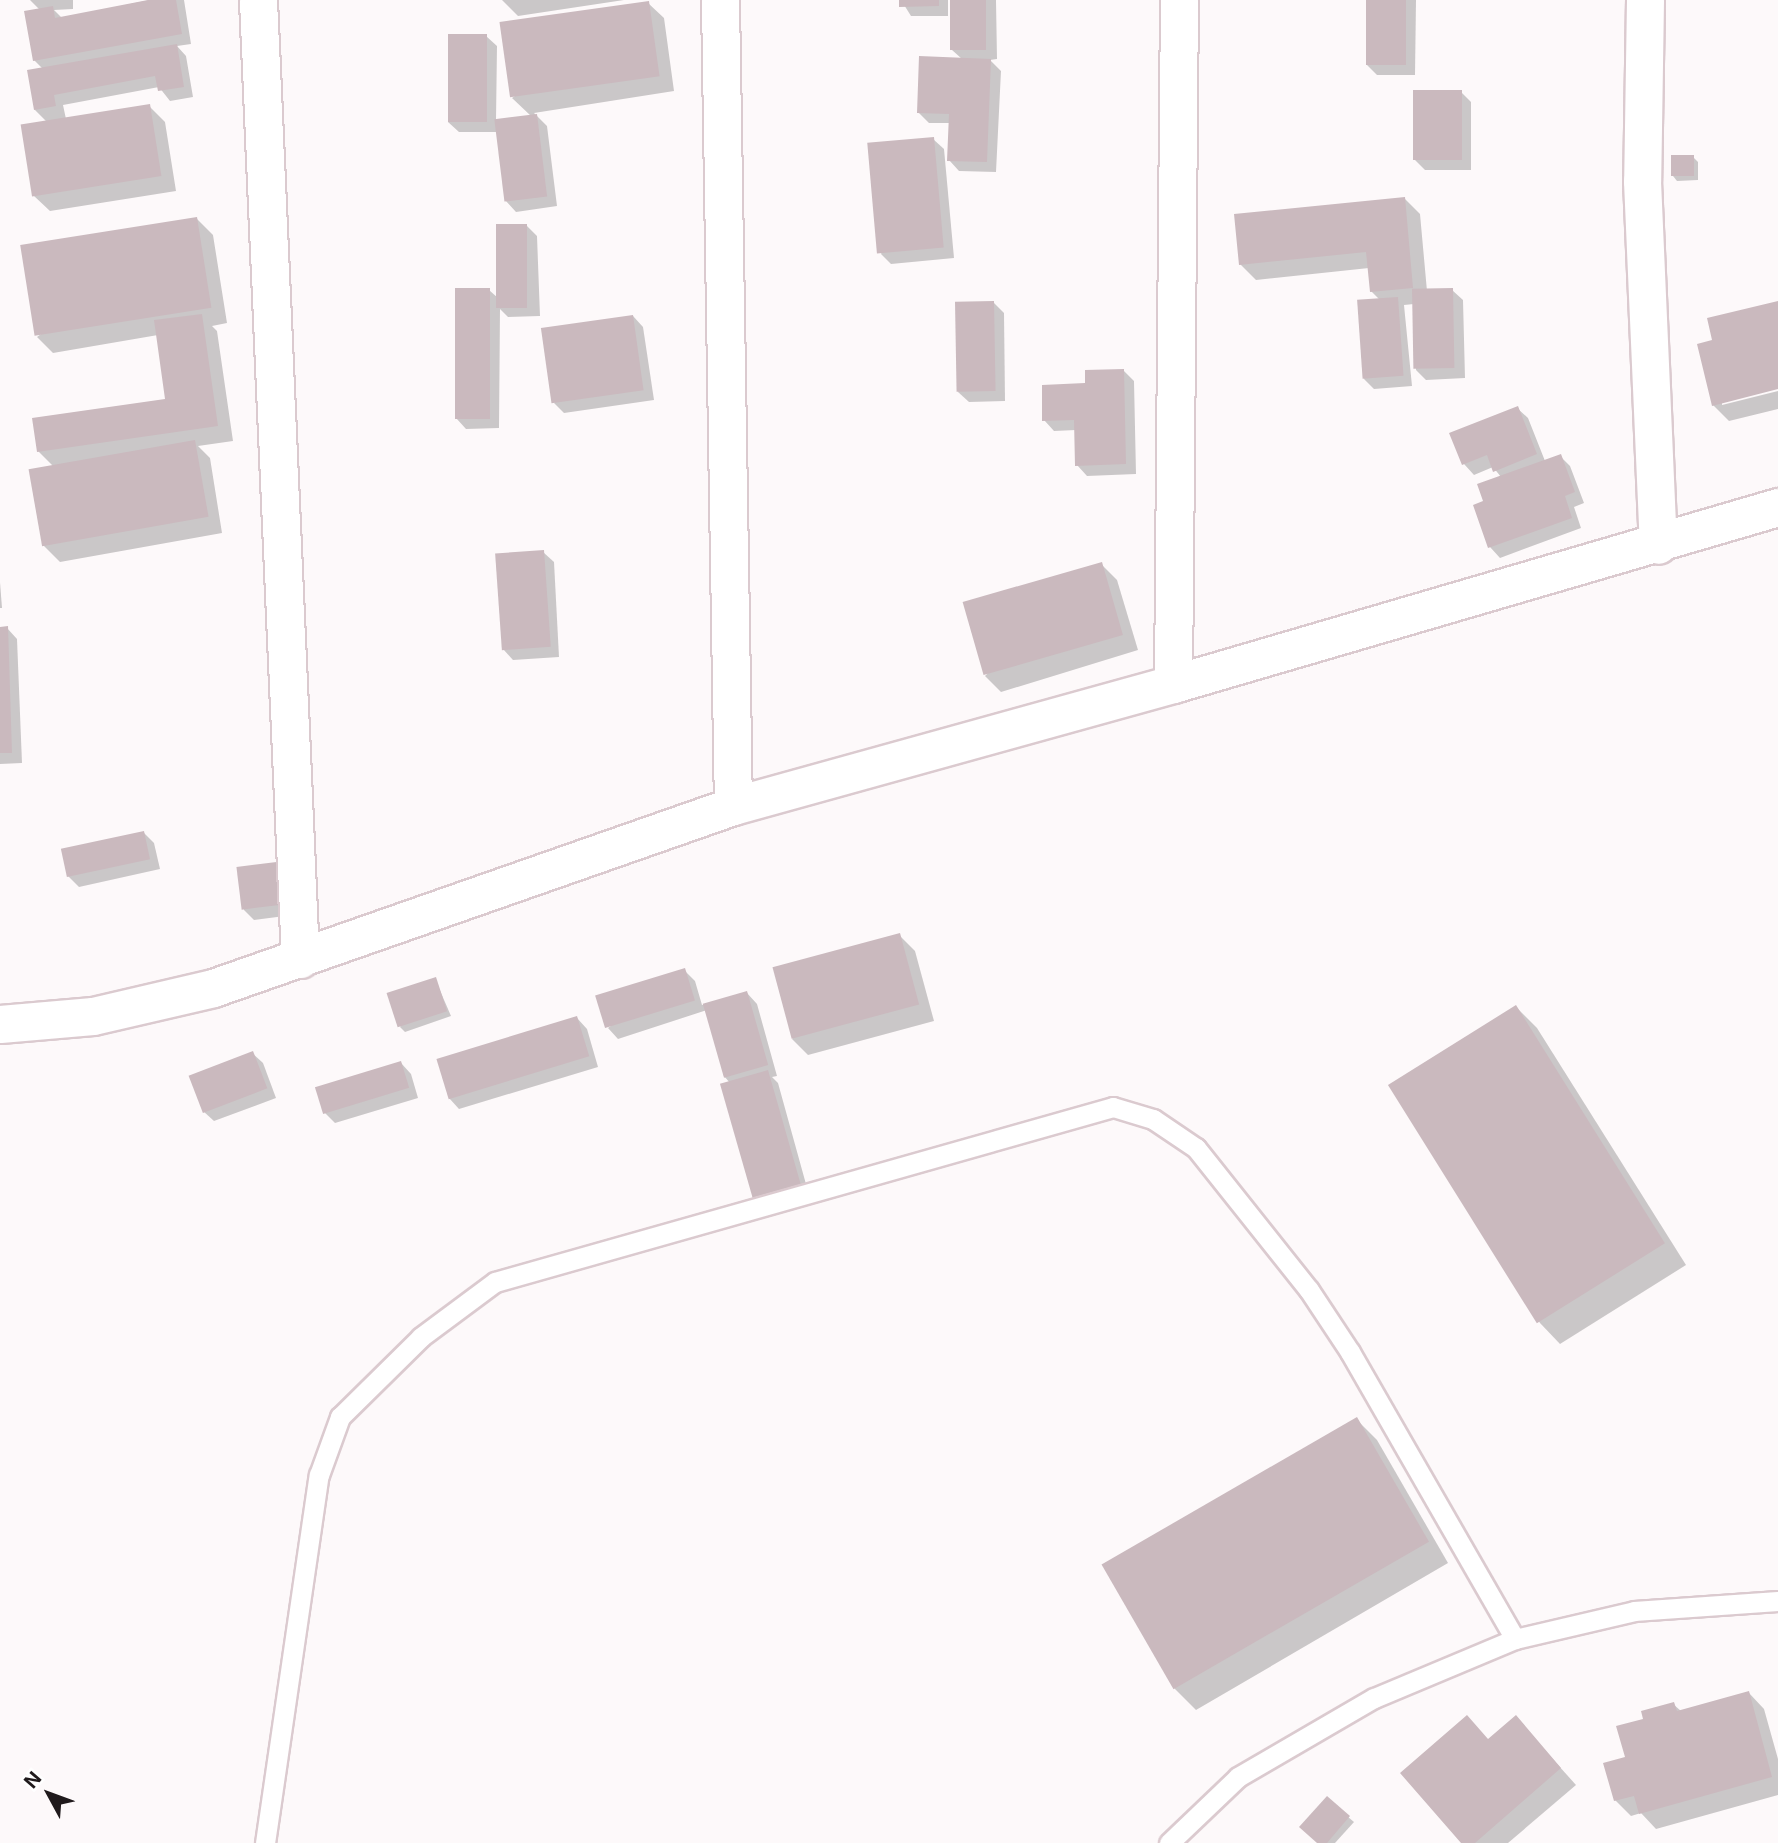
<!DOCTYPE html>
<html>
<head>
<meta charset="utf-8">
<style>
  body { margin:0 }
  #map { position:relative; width:1778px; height:1843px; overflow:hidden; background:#fdf9fa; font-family:Inter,sans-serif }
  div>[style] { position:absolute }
  .shadow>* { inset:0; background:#0003 }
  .building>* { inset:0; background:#cab9be; transform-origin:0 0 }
  .roads { filter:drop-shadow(2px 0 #dbcacf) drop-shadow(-2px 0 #dbcacf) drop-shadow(0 2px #dbcacf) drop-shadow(0 -2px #dbcacf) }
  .lane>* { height:19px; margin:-9.5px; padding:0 9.5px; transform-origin:9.5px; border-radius:9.5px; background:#fff }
  .street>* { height:37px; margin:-18.5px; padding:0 18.5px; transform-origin:18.5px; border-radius:18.5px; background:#fff }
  span { translate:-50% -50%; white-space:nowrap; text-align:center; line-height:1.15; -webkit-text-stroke:6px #fff; paint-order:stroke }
  .north { position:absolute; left:14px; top:1759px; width:70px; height:70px; -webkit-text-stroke:5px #fff; paint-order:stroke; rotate:311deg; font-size:19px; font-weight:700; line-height:28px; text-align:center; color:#201a1c }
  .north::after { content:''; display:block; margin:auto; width:24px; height:32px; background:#201a1c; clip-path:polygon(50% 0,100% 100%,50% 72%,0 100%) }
</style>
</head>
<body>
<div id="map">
  <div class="shadow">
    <div style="clip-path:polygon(30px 0,73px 0,73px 9px,54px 10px,62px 18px,150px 0,184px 0,191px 44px,177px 46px,186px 56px,193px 97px,170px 101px,159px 87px,63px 105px,66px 119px,149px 106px,165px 122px,176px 191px,50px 211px,34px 196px,47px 122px,35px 110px,43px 69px,34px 60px,40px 10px)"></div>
    <div style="clip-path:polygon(502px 0,624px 0,518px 16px)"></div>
    <div style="clip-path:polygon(901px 0,948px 0,948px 16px,911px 16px)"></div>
    <div style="clip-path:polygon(952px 0,996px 0,997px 59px,990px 60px,1001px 71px,996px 172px,959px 171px,949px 160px,950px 123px,929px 123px,918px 112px,962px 59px,952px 50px)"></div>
    <div style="clip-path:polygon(1367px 0,1416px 0,1415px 75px,1377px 75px,1367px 65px)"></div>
    <div style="clip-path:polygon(648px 3px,664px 18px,674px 91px,534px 113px,547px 126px,557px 206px,516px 212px,506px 201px,497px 132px,459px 132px,448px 122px,486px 36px,497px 46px,496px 121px,531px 116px,512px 98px)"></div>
    <div style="clip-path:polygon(1461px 92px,1471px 102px,1471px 170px,1425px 170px,1415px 160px)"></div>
    <div style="clip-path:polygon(933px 139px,944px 149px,954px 258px,891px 264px,881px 254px)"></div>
    <div style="clip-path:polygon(1693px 157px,1698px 162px,1698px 180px,1677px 181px,1673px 176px)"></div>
    <div style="clip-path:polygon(1404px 198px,1420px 214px,1427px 291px,1452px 290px,1463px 300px,1465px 378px,1426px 380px,1416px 370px,1414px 304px,1404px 305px,1412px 386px,1374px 389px,1364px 379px,1380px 300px,1371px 291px,1369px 268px,1256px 280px,1240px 264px)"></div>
    <div style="clip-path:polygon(197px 219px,213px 235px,227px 323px,212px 326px,217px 331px,233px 441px,198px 446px,210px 458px,222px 533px,60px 562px,44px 546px,54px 467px,38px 451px,167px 401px,158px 335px,53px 353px,37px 337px)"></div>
    <div style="clip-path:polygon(527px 226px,537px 236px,540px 316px,508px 317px,500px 309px,499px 428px,466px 429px,456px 418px,489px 290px,498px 298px)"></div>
    <div style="clip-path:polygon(994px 303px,1004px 313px,1005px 401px,969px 402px,958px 392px)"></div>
    <div style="clip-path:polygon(1778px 303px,1778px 388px,1722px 401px,1722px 405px,1778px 391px,1778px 409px,1729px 421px,1713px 405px,1714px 342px)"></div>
    <div style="clip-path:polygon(633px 316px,643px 327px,654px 400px,564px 413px,554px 403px)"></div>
    <div style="clip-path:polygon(1123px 370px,1134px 381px,1136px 474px,1087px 476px,1077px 465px,1076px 430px,1054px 431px,1044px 420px,1087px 385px)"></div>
    <div style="clip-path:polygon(1517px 408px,1528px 418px,1545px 461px,1560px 456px,1570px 466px,1584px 503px,1574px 507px,1581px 528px,1500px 558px,1490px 547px,1486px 502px,1501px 477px,1493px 467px,1474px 475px,1464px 464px,1452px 434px)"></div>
    <div style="clip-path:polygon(543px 552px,554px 562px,559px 657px,513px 660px,503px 649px)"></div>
    <div style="clip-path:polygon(1101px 564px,1117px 580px,1138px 650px,1001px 692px,985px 676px)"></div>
    <div style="clip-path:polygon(0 582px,2px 608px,0 608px)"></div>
    <div style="clip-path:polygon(7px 628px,17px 639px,22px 763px,0 764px,0 629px)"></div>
    <div style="clip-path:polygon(144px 833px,154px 843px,160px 869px,79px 887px,68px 876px)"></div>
    <div style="clip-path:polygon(239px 869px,308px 913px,254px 920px,244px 910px)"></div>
    <div style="clip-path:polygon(899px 935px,915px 951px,934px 1021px,808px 1055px,792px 1039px)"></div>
    <div style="clip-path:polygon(684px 970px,695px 981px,702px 1005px,747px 993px,757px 1004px,777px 1076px,772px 1077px,778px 1083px,809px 1195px,764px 1208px,753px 1198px,730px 1083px,724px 1076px,707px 1010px,618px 1039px,608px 1028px)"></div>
    <div style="clip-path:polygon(435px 979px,451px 1016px,405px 1032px,400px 1027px)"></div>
    <div style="clip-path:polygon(1516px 1007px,1537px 1028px,1686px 1265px,1560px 1344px,1540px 1323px,1391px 1086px)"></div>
    <div style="clip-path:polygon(577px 1018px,587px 1029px,598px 1067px,459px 1109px,449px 1098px)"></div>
    <div style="clip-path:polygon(252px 1053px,263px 1063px,276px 1098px,214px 1121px,203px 1111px)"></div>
    <div style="clip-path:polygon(401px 1063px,411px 1074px,418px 1098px,335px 1123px,324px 1112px)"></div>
    <div style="clip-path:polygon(1356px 1419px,1377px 1440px,1448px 1563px,1196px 1710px,1175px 1689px,1104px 1566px)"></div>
    <div style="clip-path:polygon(1749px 1693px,1764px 1709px,1778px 1759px,1778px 1795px,1656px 1829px,1641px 1813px,1631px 1816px,1615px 1800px,1627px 1759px,1673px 1704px,1681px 1711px)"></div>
    <div style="clip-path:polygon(1516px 1718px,1576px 1785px,1508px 1843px,1463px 1843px,1489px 1741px)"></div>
    <div style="clip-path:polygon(1327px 1799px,1354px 1822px,1335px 1843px,1319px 1843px)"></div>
  </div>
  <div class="building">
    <div style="clip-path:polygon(148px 0,176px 0,182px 34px,33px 61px,24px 11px,53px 6px,55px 18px)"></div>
    <div style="clip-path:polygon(899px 0,939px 0,939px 6px,899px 7px)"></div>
    <div style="left:950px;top:0;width:36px;height:50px"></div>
    <div style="left:1366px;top:0;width:40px;height:65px"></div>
    <div style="left:649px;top:1px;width:76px;height:151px;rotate:82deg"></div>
    <div style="left:448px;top:34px;width:39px;height:88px"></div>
    <div style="clip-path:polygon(177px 44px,184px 87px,158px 91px,155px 76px,54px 95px,56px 106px,34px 110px,27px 70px)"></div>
    <div style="clip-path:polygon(919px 56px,991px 59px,987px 162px,947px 161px,949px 114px,917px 113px)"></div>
    <div style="left:1462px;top:90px;width:70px;height:49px;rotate:90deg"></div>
    <div style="left:150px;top:104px;width:73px;height:131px;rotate:81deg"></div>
    <div style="left:537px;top:114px;width:83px;height:43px;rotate:83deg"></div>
    <div style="left:934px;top:137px;width:111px;height:67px;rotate:85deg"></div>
    <div style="left:1694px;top:155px;width:21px;height:23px;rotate:90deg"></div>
    <div style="clip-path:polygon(1405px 197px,1413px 288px,1370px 292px,1366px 252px,1239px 265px,1234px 214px)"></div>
    <div style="left:197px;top:217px;width:92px;height:179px;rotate:81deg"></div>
    <div style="left:496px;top:224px;width:31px;height:84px"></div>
    <div style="left:455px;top:288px;width:35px;height:131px"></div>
    <div style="left:1453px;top:288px;width:80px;height:41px;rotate:89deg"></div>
    <div style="left:1398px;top:297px;width:79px;height:41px;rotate:86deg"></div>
    <div style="left:994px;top:301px;width:90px;height:39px;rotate:89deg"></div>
    <div style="clip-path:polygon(1778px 301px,1778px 389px,1712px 406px,1697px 344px,1712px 340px,1707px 318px)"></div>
    <div style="clip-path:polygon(202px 314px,218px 426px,37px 452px,32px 418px,165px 399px,154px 320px)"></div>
    <div style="left:633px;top:315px;width:76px;height:93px;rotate:82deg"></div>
    <div style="clip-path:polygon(1124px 369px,1126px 464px,1075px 466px,1074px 420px,1042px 421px,1042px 385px,1085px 383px,1085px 370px)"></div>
    <div style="clip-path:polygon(1518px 406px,1537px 454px,1493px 472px,1487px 455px,1462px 465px,1449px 433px)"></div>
    <div style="left:195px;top:440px;width:78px;height:169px;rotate:80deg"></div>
    <div style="clip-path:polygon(1561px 454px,1575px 492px,1565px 496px,1572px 518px,1488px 548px,1473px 505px,1483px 501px,1477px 484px)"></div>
    <div style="left:544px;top:550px;width:97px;height:49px;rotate:86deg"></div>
    <div style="left:1102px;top:562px;width:76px;height:145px;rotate:74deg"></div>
    <div style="clip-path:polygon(8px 626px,12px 753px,0 753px,0 627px)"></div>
    <div style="left:144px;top:831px;width:29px;height:85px;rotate:78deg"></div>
    <div style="left:293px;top:860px;width:43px;height:57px;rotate:83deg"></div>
    <div style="left:900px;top:933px;width:74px;height:132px;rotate:75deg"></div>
    <div style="left:685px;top:968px;width:34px;height:94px;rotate:73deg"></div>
    <div style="left:436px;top:977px;width:36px;height:52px;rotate:72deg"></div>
    <div style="left:747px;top:991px;width:77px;height:46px;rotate:74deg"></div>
    <div style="left:1516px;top:1005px;width:281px;height:151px;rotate:58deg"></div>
    <div style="left:577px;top:1016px;width:42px;height:147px;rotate:73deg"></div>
    <div style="left:253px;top:1051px;width:40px;height:69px;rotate:69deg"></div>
    <div style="left:401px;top:1061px;width:28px;height:90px;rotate:73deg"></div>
    <div style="left:768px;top:1070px;width:119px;height:50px;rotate:74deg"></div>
    <div style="left:1357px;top:1417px;width:144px;height:295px;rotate:60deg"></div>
    <div style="clip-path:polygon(1749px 1691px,1772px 1777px,1639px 1814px,1634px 1796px,1614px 1801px,1603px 1763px,1625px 1757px,1616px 1726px,1643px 1719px,1641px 1711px,1674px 1702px,1677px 1711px)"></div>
    <div style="clip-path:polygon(1467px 1715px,1488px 1739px,1516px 1715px,1561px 1768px,1475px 1843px,1461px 1843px,1400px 1773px)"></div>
    <div style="clip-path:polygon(1327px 1796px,1350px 1816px,1327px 1843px,1317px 1843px,1299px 1827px)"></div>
  </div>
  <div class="roads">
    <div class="lane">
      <div style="left:265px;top:1843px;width:372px;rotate:-81.7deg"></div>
      <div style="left:319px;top:1475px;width:62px;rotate:-70.1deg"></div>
      <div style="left:340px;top:1417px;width:114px;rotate:-44.6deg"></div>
      <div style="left:421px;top:1337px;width:92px;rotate:-36.6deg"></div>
      <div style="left:495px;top:1282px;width:642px;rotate:-15.81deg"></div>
      <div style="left:1113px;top:1107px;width:42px;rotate:16.7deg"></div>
      <div style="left:1153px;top:1119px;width:52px;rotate:34deg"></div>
      <div style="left:1196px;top:1148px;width:181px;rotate:51.5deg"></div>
      <div style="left:1309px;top:1290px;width:74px;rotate:56.5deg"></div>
      <div style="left:1350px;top:1352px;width:331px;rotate:60.1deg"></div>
      <div style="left:1169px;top:1843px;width:95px;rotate:-43.7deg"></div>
      <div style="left:1238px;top:1777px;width:157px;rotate:-30.2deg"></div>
      <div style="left:1374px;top:1698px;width:153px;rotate:-22.7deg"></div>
      <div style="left:1515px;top:1639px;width:122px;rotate:-13.2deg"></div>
      <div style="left:1634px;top:1611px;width:144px;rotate:-4deg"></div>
    </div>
    <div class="street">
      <div style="left:258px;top:0;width:960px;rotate:87.49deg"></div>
      <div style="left:720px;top:0;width:806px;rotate:89.08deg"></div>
      <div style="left:1645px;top:0;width:181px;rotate:90.9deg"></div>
      <div style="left:1642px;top:181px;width:364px;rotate:87.5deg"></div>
      <div style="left:1173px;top:684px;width:684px;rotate:-89.5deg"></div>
      <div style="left:0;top:1024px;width:93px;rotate:-4.9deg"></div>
      <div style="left:93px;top:1016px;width:123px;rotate:-13.1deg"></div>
      <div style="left:213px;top:988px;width:551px;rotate:-19.29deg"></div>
      <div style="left:733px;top:806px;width:457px;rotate:-15.5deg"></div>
      <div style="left:1173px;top:684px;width:630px;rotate:-16.31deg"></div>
    </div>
  </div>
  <div class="north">N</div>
</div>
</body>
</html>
